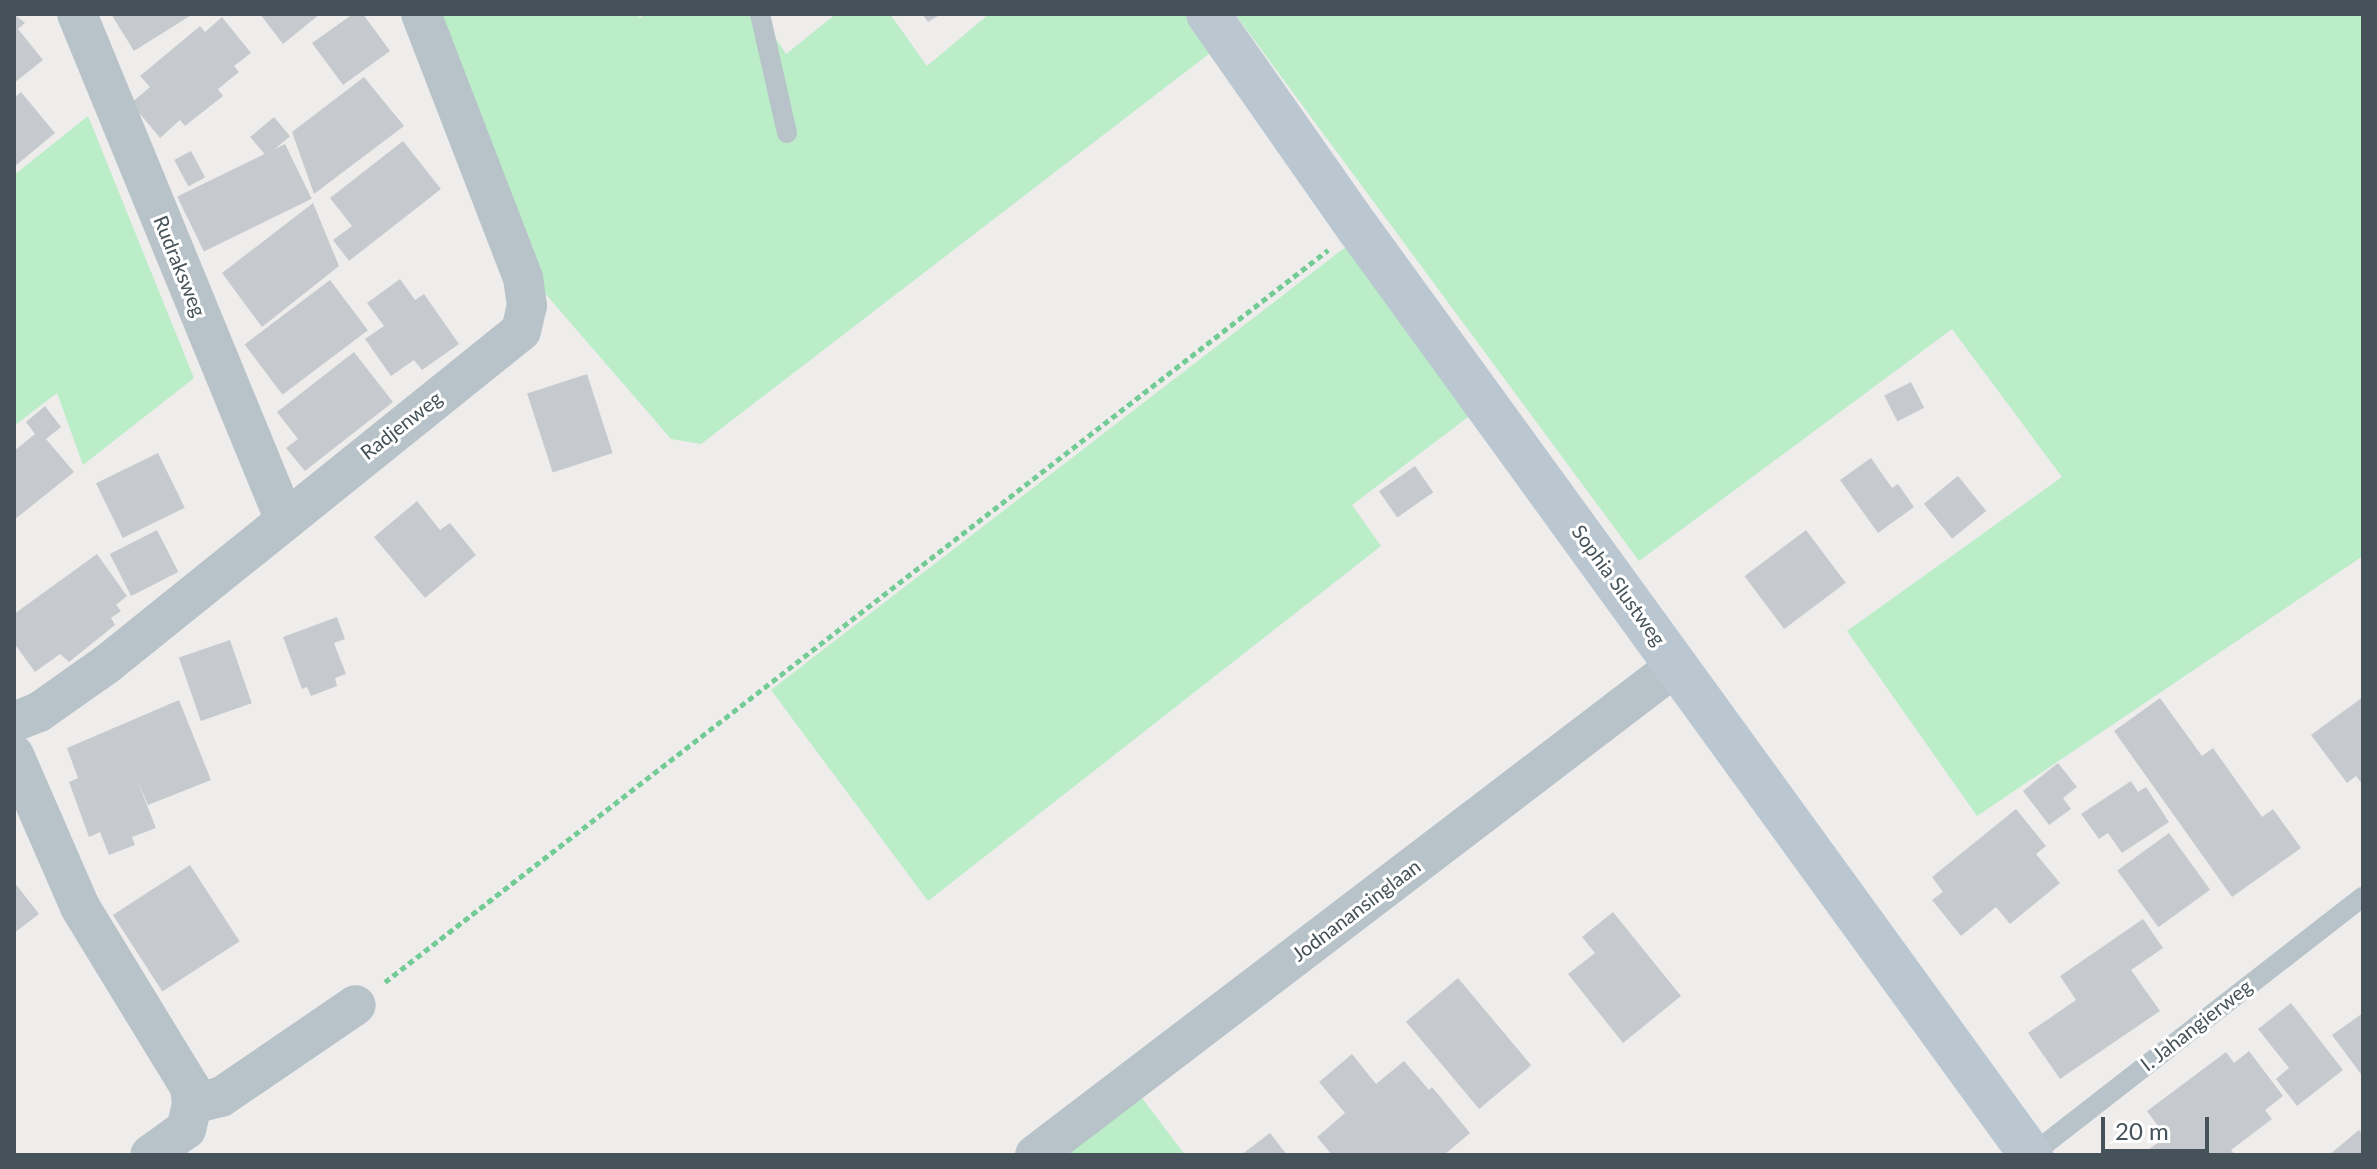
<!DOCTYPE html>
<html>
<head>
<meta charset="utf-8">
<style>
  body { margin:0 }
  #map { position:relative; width:2377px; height:1169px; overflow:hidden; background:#efecec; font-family:Lato,sans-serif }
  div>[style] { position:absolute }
  .green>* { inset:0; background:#baedc8 }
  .building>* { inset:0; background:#c6cacf; transform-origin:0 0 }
  .path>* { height:5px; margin-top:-2.5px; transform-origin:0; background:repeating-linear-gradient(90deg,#73cb95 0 6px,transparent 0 10px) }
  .lane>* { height:20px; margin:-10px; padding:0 10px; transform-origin:10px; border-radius:10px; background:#b8c3c9 }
  .street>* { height:40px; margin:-20px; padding:0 20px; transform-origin:20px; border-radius:20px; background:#b8c3c9 }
  .secondary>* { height:44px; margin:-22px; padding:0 22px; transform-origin:22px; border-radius:22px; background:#bac7d1 }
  span { translate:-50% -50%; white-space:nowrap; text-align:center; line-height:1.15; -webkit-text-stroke:6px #fff; paint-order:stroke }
  .street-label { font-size:20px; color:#455259 }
  .frame { position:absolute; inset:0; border:16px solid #455259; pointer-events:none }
  .scale { position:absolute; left:2101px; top:1117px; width:108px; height:36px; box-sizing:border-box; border:4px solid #455259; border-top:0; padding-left:10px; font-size:24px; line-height:28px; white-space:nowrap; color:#455259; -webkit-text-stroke:6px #fff; paint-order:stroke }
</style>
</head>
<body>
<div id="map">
  <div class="green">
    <div style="clip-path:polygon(432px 14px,637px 14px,640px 18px,645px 14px,760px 14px,786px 54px,836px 14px,890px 14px,927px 66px,989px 14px,1191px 14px,1214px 50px,701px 444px,671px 439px,543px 291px)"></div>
    <div style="clip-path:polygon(1235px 14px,2363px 14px,2363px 556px,1977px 816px,1847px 631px,2062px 477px,1952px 329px,1639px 561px)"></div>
    <div style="clip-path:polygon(88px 116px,194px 378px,83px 465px,57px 393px,14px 426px,14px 175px)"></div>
    <div style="clip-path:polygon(1352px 242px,1476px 411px,1352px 505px,1381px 546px,928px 901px,771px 690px)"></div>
    <div style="clip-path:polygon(1139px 1094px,1185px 1155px,1060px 1155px)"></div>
  </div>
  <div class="building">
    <div style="clip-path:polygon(14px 14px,25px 23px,18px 29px,43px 60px,14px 83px)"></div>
    <div style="clip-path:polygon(111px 14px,193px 14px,134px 51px)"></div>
    <div style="clip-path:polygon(260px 14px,320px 14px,283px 44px)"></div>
    <div style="clip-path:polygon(353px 14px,363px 14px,390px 51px,343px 85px,312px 43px)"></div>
    <div style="clip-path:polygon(922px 14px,941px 14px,928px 22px)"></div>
    <div style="clip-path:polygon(222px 17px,251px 53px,234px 66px,239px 72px,218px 89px,223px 96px,185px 126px,180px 120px,160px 138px,131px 103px,150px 87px,140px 76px,200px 26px,205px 32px)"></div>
    <div style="clip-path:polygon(364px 77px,404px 126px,314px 194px,292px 132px)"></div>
    <div style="clip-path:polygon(21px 92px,55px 133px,14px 167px,14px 98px)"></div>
    <div style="left:274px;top:117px;width:25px;height:31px;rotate:50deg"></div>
    <div style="clip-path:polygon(403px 141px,441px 189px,349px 261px,333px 240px,352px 226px,330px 198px)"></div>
    <div style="left:285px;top:144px;width:61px;height:120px;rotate:64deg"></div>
    <div style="left:191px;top:151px;width:30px;height:19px;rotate:62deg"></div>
    <div style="clip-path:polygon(313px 203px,339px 266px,262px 327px,222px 273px)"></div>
    <div style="clip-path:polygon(400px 279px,415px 300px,424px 294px,459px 344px,422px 370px,414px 360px,391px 376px,365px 339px,384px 326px,367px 303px)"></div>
    <div style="left:330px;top:280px;width:63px;height:107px;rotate:53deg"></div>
    <div style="clip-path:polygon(354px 352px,393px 402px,305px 471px,286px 448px,298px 439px,277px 412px)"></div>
    <div style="left:587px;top:374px;width:83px;height:63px;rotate:72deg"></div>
    <div style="left:1911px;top:382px;width:29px;height:30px;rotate:63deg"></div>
    <div style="clip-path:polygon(45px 406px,61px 427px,46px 439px,74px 472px,14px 520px,14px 451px,35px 434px,26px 422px)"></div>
    <div style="left:158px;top:453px;width:61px;height:69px;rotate:64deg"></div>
    <div style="clip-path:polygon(1871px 458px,1892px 488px,1898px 484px,1914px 507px,1878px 533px,1840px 480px)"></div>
    <div style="left:1415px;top:466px;width:32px;height:44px;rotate:55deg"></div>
    <div style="left:1958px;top:476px;width:45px;height:44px;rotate:51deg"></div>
    <div style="clip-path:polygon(417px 501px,440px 530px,450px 523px,476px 555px,425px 598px,374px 537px)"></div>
    <div style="left:157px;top:530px;width:47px;height:53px;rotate:63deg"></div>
    <div style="left:1806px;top:530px;width:66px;height:77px;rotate:53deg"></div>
    <div style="clip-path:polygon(97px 554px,127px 596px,116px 605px,121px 611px,111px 618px,115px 625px,69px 662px,60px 654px,35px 672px,14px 643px,14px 614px)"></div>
    <div style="clip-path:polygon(337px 617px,345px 639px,334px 643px,346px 674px,335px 678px,337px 686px,311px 696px,307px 687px,302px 689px,283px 637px)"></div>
    <div style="left:230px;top:640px;width:67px;height:54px;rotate:71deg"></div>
    <div style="clip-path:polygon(2363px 697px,2363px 785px,2356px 776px,2347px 783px,2311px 735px)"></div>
    <div style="clip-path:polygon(2160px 698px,2202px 756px,2213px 748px,2262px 817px,2273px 809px,2301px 848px,2232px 897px,2114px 731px)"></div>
    <div style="clip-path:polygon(179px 700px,211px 780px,148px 805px,137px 780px,156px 828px,132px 837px,135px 845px,109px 855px,100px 832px,89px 837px,69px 782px,78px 778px,67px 748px)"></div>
    <div style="clip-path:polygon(2058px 763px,2077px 787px,2063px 798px,2071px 809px,2049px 825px,2023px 791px)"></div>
    <div style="clip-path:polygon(2131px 781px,2138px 792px,2146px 787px,2169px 822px,2122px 853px,2108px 833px,2099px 839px,2081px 814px)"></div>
    <div style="clip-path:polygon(2016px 809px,2046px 846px,2036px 854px,2060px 883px,2010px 924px,1996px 907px,1961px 936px,1932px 900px,1943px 892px,1932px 877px)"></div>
    <div style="left:2169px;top:833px;width:70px;height:64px;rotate:54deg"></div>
    <div style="left:190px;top:865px;width:91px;height:92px;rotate:57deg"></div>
    <div style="clip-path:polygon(14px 882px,39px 914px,14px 933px)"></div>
    <div style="clip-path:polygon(1613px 912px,1681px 996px,1623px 1043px,1568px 974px,1595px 953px,1582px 937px)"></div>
    <div style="clip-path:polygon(2143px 919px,2163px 948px,2131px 970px,2160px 1011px,2060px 1079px,2028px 1033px,2076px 1000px,2060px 976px)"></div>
    <div style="left:1458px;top:978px;width:114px;height:68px;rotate:50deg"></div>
    <div style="clip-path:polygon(2291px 1003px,2343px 1070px,2297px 1106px,2276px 1079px,2289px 1068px,2258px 1029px)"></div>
    <div style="clip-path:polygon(2363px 1013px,2363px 1077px,2332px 1035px)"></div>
    <div style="clip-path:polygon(2249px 1051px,2283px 1096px,2265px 1110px,2272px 1119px,2231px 1150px,2235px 1155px,2141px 1155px,2166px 1137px,2147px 1111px,2226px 1052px,2234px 1063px)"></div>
    <div style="clip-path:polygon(1352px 1054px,1376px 1084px,1404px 1061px,1429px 1090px,1432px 1087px,1470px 1133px,1444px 1155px,1332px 1155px,1317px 1137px,1345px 1113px,1319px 1082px)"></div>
    <div style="clip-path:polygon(2359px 1130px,2363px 1134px,2363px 1155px,2329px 1155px)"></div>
    <div style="clip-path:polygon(1270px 1133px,1287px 1155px,1241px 1155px)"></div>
  </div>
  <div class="path">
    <div style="left:385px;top:982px;width:1194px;rotate:-37.82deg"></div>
  </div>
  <div class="lane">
    <div style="left:760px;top:14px;width:122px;rotate:77.2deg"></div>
    <div style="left:2031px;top:1155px;width:420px;rotate:-37.9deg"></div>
  </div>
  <div class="street">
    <div style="left:77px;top:14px;width:545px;rotate:67.67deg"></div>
    <div style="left:14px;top:722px;width:27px;rotate:-22deg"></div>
    <div style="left:39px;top:712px;width:83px;rotate:-35.2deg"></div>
    <div style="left:107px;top:664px;width:531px;rotate:-38.81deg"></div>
    <div style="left:521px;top:331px;width:26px;rotate:-77deg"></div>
    <div style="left:527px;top:306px;width:28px;rotate:-98deg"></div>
    <div style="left:523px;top:278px;width:283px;rotate:-111.1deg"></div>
    <div style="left:14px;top:755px;width:166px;rotate:66.5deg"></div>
    <div style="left:80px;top:907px;width:211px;rotate:58.6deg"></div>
    <div style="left:190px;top:1087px;width:17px;rotate:83deg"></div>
    <div style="left:192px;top:1104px;width:26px;rotate:103deg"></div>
    <div style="left:186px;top:1129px;width:44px;rotate:144.2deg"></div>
    <div style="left:192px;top:1104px;width:30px;rotate:-14deg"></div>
    <div style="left:221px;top:1097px;width:163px;rotate:-34.3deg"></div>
    <div style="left:1035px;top:1155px;width:808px;rotate:-37.35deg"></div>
  </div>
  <div class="secondary">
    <div style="left:1208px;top:14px;width:261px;rotate:55deg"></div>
    <div style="left:1358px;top:228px;width:1146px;rotate:54.02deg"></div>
  </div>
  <div class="street-label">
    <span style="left:180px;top:266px;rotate:68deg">Rudraksweg</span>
    <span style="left:401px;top:425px;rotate:-38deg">Radjenweg</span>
    <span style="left:1619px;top:585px;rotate:54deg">Sophia Slustweg</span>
    <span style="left:1356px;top:910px;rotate:-37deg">Jodnanansinglaan</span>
    <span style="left:2196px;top:1025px;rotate:-38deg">I. Jahangierweg</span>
  </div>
  <div class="frame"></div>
  <div class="scale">20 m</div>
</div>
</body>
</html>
